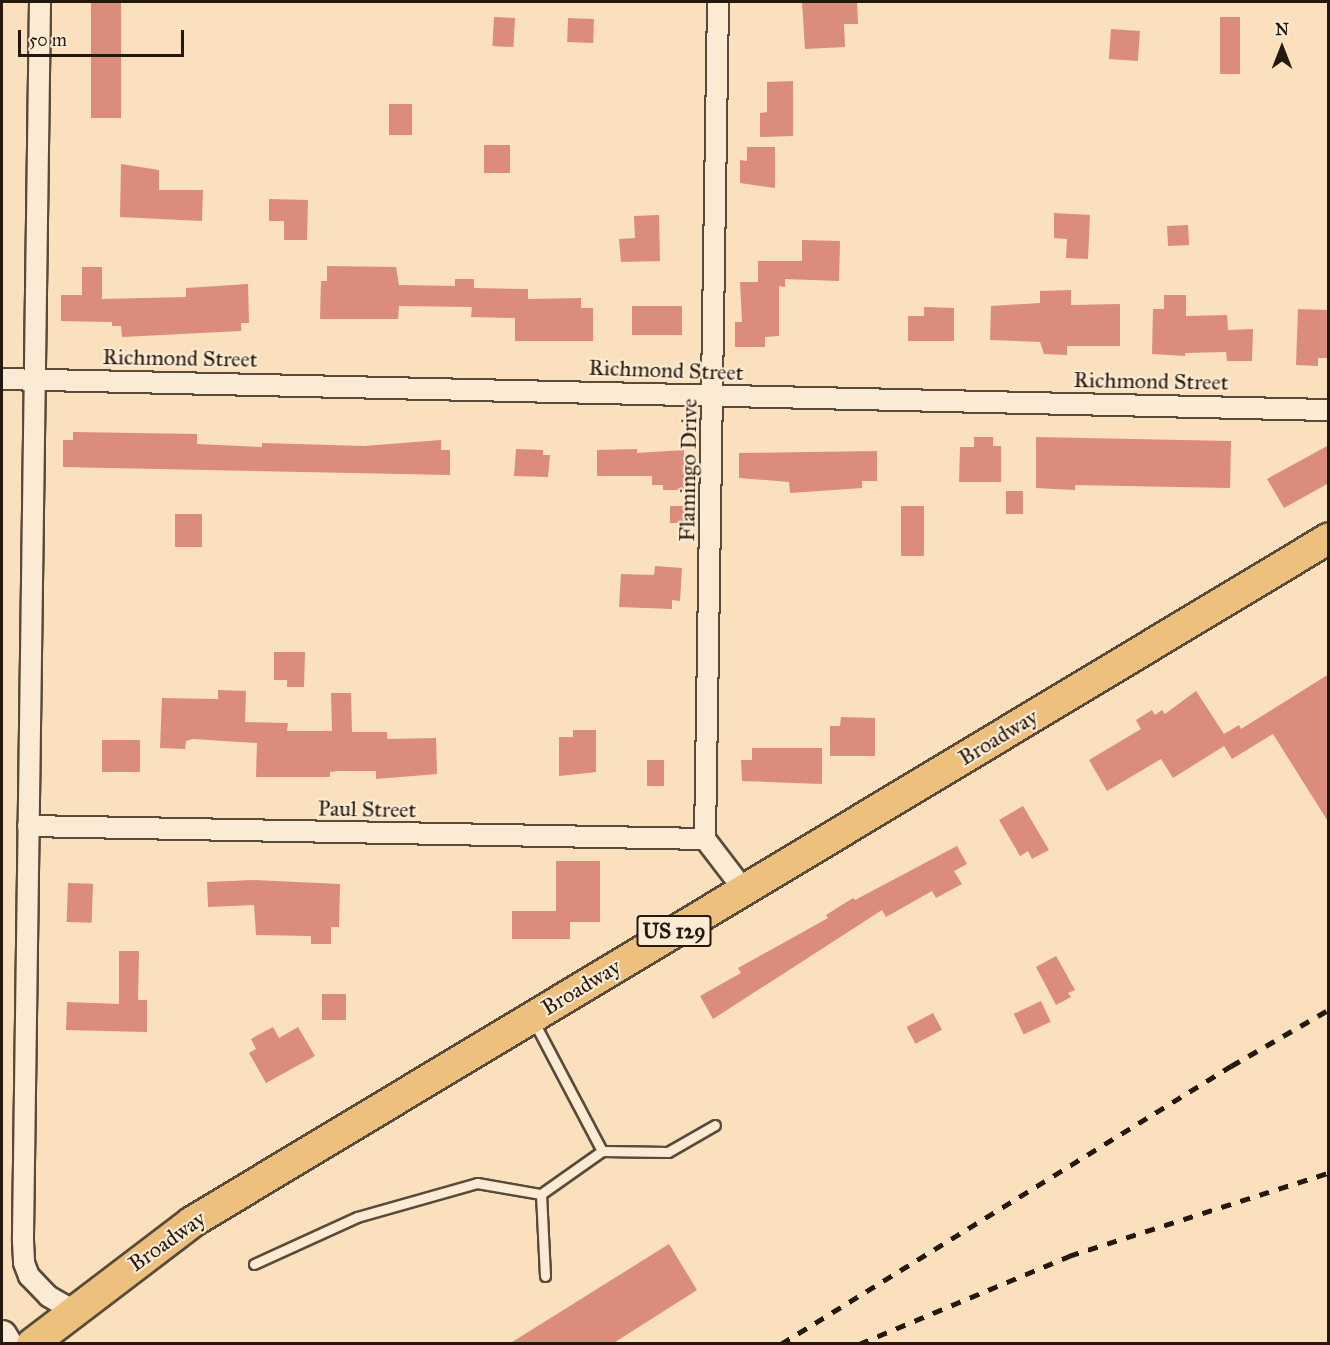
<!DOCTYPE html>
<html>
<head>
<meta charset="utf-8">
<style>
  body { margin:0 }
  #map { position:relative; width:1330px; height:1345px; overflow:hidden; background:#fae0bd; font-family:"IM FELL Great Primer",serif }
  div>[style] { position:absolute }
  .building>* { inset:0; background:#db8c7b; transform-origin:0 0 }
  .roads { filter:drop-shadow(2px 0 #594b3a) drop-shadow(-2px 0 #594b3a) drop-shadow(0 2px #594b3a) drop-shadow(0 -2px #594b3a) }
  .lane>* { height:9px; margin:-4.5px; padding:0 4.5px; transform-origin:4.5px; border-radius:4.5px; background:#fcebd4 }
  .street>* { height:20px; margin:-10px; padding:0 10px; transform-origin:10px; border-radius:10px; background:#fcebd4 }
  .secondary>* { height:27px; margin:-13.5px; padding:0 13.5px; transform-origin:13.5px; border-radius:13.5px; background:#fcebd4 }
  .primary>* { height:30px; margin:-15px; padding:0 15px; transform-origin:15px; border-radius:15px; background:#edc07e }
  .rail>* { height:4.5px; margin-top:-2.25px; transform-origin:0; background:repeating-linear-gradient(90deg,#23190f 0 10px,transparent 0 20px) }
  span { translate:-50% -50%; white-space:nowrap; text-align:center; line-height:1.15; -webkit-text-stroke:4.5px #fcebd4; paint-order:stroke }
  .shield-label span { padding:2px 4px; background:#fcebd4; border:2px solid; border-radius:4px; -webkit-text-stroke-width:0 }
  .shield-label { font-size:21px; color:#23190f; font-weight:700 }
  .street-label { font-size:22px; color:#23190f }
  .frame { position:absolute; inset:0; border:3px solid #23190f; pointer-events:none }
  .north { position:absolute; left:1252px; top:18px; width:60px; height:60px; -webkit-text-stroke:4px #fcebd4; paint-order:stroke; rotate:0deg; font-size:16px; font-weight:700; line-height:24px; text-align:center; color:#23190f }
  .north::after { content:''; display:block; margin:auto; width:21px; height:27px; background:#23190f; clip-path:polygon(50% 0,100% 100%,50% 72%,0 100%) }
  .scale { position:absolute; left:18px; top:30px; width:166px; height:27px; box-sizing:border-box; border:3px solid #23190f; border-top:0; padding-left:8px; font-size:18px; line-height:21px; white-space:nowrap; color:#23190f; -webkit-text-stroke:4px #fcebd4; paint-order:stroke }
</style>
</head>
<body>
<div id="map">
  <div class="building">
    <div style="left:91px;top:2px;width:30px;height:116px"></div>
    <div style="clip-path:polygon(802px 2px,857px 2px,858px 24px,844px 24px,845px 47px,805px 49px)"></div>
    <div style="left:494px;top:17px;width:21px;height:29px;rotate:3deg"></div>
    <div style="left:1220px;top:17px;width:20px;height:57px"></div>
    <div style="left:568px;top:18px;width:26px;height:24px;rotate:2deg"></div>
    <div style="left:1111px;top:29px;width:29px;height:30px;rotate:4deg"></div>
    <div style="clip-path:polygon(793px 81px,793px 136px,760px 137px,760px 113px,767px 112px,767px 82px)"></div>
    <div style="left:389px;top:104px;width:23px;height:31px"></div>
    <div style="left:484px;top:145px;width:26px;height:28px"></div>
    <div style="clip-path:polygon(747px 147px,775px 147px,775px 188px,740px 183px,740px 160px,747px 161px)"></div>
    <div style="clip-path:polygon(121px 164px,159px 170px,159px 190px,203px 190px,202px 221px,120px 217px)"></div>
    <div style="clip-path:polygon(269px 199px,308px 200px,307px 240px,284px 240px,284px 221px,269px 221px)"></div>
    <div style="clip-path:polygon(1054px 213px,1090px 215px,1088px 259px,1066px 258px,1067px 239px,1054px 238px)"></div>
    <div style="clip-path:polygon(659px 215px,660px 261px,621px 262px,619px 239px,635px 238px,634px 216px)"></div>
    <div style="left:1188px;top:225px;width:20px;height:21px;rotate:87deg"></div>
    <div style="clip-path:polygon(802px 240px,840px 241px,839px 281px,785px 279px,785px 287px,779px 286px,779px 336px,765px 337px,765px 347px,735px 347px,735px 322px,742px 322px,740px 282px,758px 282px,758px 261px,802px 261px)"></div>
    <div style="clip-path:polygon(327px 266px,396px 267px,399px 285px,455px 286px,455px 279px,474px 279px,474px 288px,528px 289px,528px 299px,581px 298px,581px 308px,593px 308px,593px 341px,515px 341px,515px 318px,471px 317px,472px 307px,399px 306px,398px 319px,320px 319px,321px 281px,327px 281px)"></div>
    <div style="clip-path:polygon(82px 267px,102px 267px,102px 299px,186px 297px,186px 288px,248px 284px,249px 323px,241px 323px,241px 331px,122px 337px,121px 326px,112px 326px,112px 322px,61px 321px,61px 295px,82px 295px)"></div>
    <div style="clip-path:polygon(1071px 290px,1071px 305px,1120px 304px,1120px 346px,1067px 346px,1067px 355px,1044px 354px,1040px 342px,990px 340px,991px 306px,1040px 303px,1040px 291px)"></div>
    <div style="clip-path:polygon(1164px 295px,1186px 295px,1186px 316px,1227px 315px,1228px 330px,1253px 329px,1252px 361px,1227px 361px,1226px 352px,1185px 353px,1185px 356px,1152px 354px,1153px 309px,1164px 309px)"></div>
    <div style="left:632px;top:306px;width:50px;height:29px"></div>
    <div style="clip-path:polygon(924px 307px,954px 308px,954px 341px,908px 341px,908px 316px,924px 316px)"></div>
    <div style="clip-path:polygon(1298px 309px,1328px 310px,1327px 358px,1318px 358px,1318px 366px,1296px 365px)"></div>
    <div style="clip-path:polygon(73px 432px,197px 434px,197px 444px,262px 447px,262px 443px,364px 446px,441px 440px,441px 450px,450px 450px,450px 475px,63px 467px,63px 440px,73px 440px)"></div>
    <div style="clip-path:polygon(974px 437px,993px 437px,993px 446px,1001px 446px,1001px 482px,959px 482px,960px 447px,974px 447px)"></div>
    <div style="clip-path:polygon(1036px 437px,1231px 441px,1230px 488px,1075px 485px,1075px 490px,1036px 488px)"></div>
    <div style="clip-path:polygon(1329px 445px,1329px 483px,1284px 508px,1267px 479px)"></div>
    <div style="clip-path:polygon(516px 449px,543px 450px,543px 455px,550px 455px,548px 477px,514px 476px)"></div>
    <div style="clip-path:polygon(637px 449px,637px 453px,684px 450px,684px 490px,663px 490px,663px 485px,652px 485px,652px 476px,597px 476px,597px 450px)"></div>
    <div style="clip-path:polygon(877px 451px,877px 481px,862px 481px,862px 488px,790px 493px,789px 482px,739px 478px,739px 453px)"></div>
    <div style="left:1006px;top:491px;width:17px;height:23px"></div>
    <div style="left:670px;top:506px;width:20px;height:17px"></div>
    <div style="left:901px;top:506px;width:23px;height:50px"></div>
    <div style="left:175px;top:514px;width:27px;height:33px"></div>
    <div style="clip-path:polygon(655px 566px,682px 568px,680px 601px,672px 600px,672px 609px,619px 607px,621px 574px,654px 575px)"></div>
    <div style="clip-path:polygon(274px 652px,305px 652px,304px 687px,287px 687px,287px 680px,274px 680px)"></div>
    <div style="clip-path:polygon(1329px 674px,1329px 823px,1273px 734px,1232px 759px,1224px 746px,1173px 778px,1161px 759px,1107px 791px,1089px 760px,1141px 729px,1136px 720px,1152px 710px,1155px 715px,1162px 710px,1165px 714px,1196px 691px,1224px 734px,1239px 725px,1241px 729px)"></div>
    <div style="clip-path:polygon(218px 690px,246px 691px,245px 722px,288px 723px,287px 731px,332px 731px,331px 693px,351px 693px,352px 732px,387px 732px,387px 739px,436px 738px,437px 774px,376px 779px,376px 771px,338px 771px,330px 772px,330px 777px,256px 777px,257px 743px,193px 739px,186px 741px,185px 749px,160px 748px,162px 698px,218px 699px)"></div>
    <div style="clip-path:polygon(841px 717px,875px 718px,875px 756px,830px 756px,830px 726px,840px 726px)"></div>
    <div style="clip-path:polygon(573px 730px,596px 730px,596px 772px,559px 776px,559px 737px,573px 737px)"></div>
    <div style="left:102px;top:740px;width:38px;height:32px"></div>
    <div style="clip-path:polygon(752px 748px,822px 748px,822px 784px,742px 781px,741px 760px,752px 760px)"></div>
    <div style="left:647px;top:760px;width:17px;height:26px"></div>
    <div style="clip-path:polygon(1023px 806px,1049px 850px,1032px 859px,1028px 851px,1020px 856px,999px 820px)"></div>
    <div style="clip-path:polygon(957px 846px,967px 864px,954px 871px,962px 884px,936px 898px,932px 891px,886px 917px,882px 910px,713px 1019px,700px 996px,741px 973px,738px 968px,828px 918px,826px 915px,853px 898px,855px 900px)"></div>
    <div style="clip-path:polygon(556px 861px,600px 861px,600px 922px,570px 922px,570px 939px,512px 939px,512px 911px,556px 911px)"></div>
    <div style="clip-path:polygon(253px 880px,340px 884px,339px 927px,331px 927px,331px 944px,311px 944px,311px 936px,256px 935px,254px 905px,208px 907px,207px 882px)"></div>
    <div style="left:68px;top:883px;width:25px;height:39px;rotate:2deg"></div>
    <div style="clip-path:polygon(119px 951px,139px 951px,138px 1000px,147px 1000px,147px 1032px,66px 1030px,67px 1002px,119px 1004px)"></div>
    <div style="clip-path:polygon(1056px 956px,1075px 990px,1068px 993px,1071px 997px,1056px 1005px,1036px 967px)"></div>
    <div style="left:322px;top:994px;width:24px;height:26px"></div>
    <div style="left:1041px;top:1001px;width:23px;height:30px;rotate:65deg"></div>
    <div style="left:933px;top:1013px;width:19px;height:30px;rotate:62deg"></div>
    <div style="clip-path:polygon(273px 1027px,279px 1038px,298px 1027px,315px 1056px,266px 1083px,249px 1053px,256px 1049px,251px 1039px)"></div>
    <div style="clip-path:polygon(669px 1244px,697px 1290px,612px 1344px,509px 1344px)"></div>
  </div>
  <div class="roads">
    <div class="lane">
      <div style="left:534px;top:1022px;width:146px;rotate:62.2deg"></div>
      <div style="left:602px;top:1151px;width:75px;rotate:144.8deg"></div>
      <div style="left:541px;top:1194px;width:82px;rotate:87.2deg"></div>
      <div style="left:602px;top:1151px;width:66px;rotate:0.9deg"></div>
      <div style="left:668px;top:1152px;width:54px;rotate:-29.9deg"></div>
      <div style="left:254px;top:1264px;width:113px;rotate:-24.5deg"></div>
      <div style="left:357px;top:1217px;width:125px;rotate:-15.8deg"></div>
      <div style="left:477px;top:1183px;width:65px;rotate:9.8deg"></div>
    </div>
    <div class="street">
      <div style="left:40px;top:2px;width:1239px;rotate:90.79deg"></div>
      <div style="left:23px;top:1241px;width:22px;rotate:87deg"></div>
      <div style="left:24px;top:1263px;width:14px;rotate:69deg"></div>
      <div style="left:29px;top:1276px;width:28px;rotate:46deg"></div>
      <div style="left:48px;top:1296px;width:28px;rotate:30deg"></div>
      <div style="left:718px;top:2px;width:837px;rotate:90.89deg"></div>
      <div style="left:705px;top:839px;width:64px;rotate:52.6deg"></div>
      <div style="left:2px;top:379px;width:1326px;rotate:1.34deg"></div>
      <div style="left:28px;top:826px;width:677px;rotate:1.1deg"></div>
    </div>
    <div class="secondary">
      <div style="left:2px;top:1334px;width:12px;rotate:59deg"></div>
    </div>
    <div class="primary">
      <div style="left:32px;top:1344px;width:201px;rotate:-37.3deg"></div>
      <div style="left:192px;top:1222px;width:1326px;rotate:-31.02deg"></div>
    </div>
  </div>
  <div class="rail">
    <div style="left:781px;top:1344px;width:529px;rotate:-31.71deg"></div>
    <div style="left:1231px;top:1066px;width:112px;rotate:-30deg"></div>
    <div style="left:859px;top:1344px;width:228px;rotate:-22.7deg"></div>
    <div style="left:1069px;top:1256px;width:272px;rotate:-17.8deg"></div>
  </div>
  <div class="shield-label">
    <span style="left:674px;top:931px">US 129</span>
  </div>
  <div class="street-label">
    <span style="left:180px;top:358px;rotate:1deg">Richmond Street</span>
    <span style="left:666px;top:370px;rotate:2deg">Richmond Street</span>
    <span style="left:1151px;top:381px;rotate:1deg">Richmond Street</span>
    <span style="left:688px;top:470px;rotate:-89deg">Flamingo Drive</span>
    <span style="left:998px;top:737px;rotate:-31deg">Broadway</span>
    <span style="left:367px;top:809px;rotate:1deg">Paul Street</span>
    <span style="left:581px;top:987px;rotate:-31deg">Broadway</span>
    <span style="left:167px;top:1241px;rotate:-35deg">Broadway</span>
  </div>
  <div class="frame"></div>
  <div class="north">N</div>
  <div class="scale">50 m</div>
</div>
</body>
</html>
